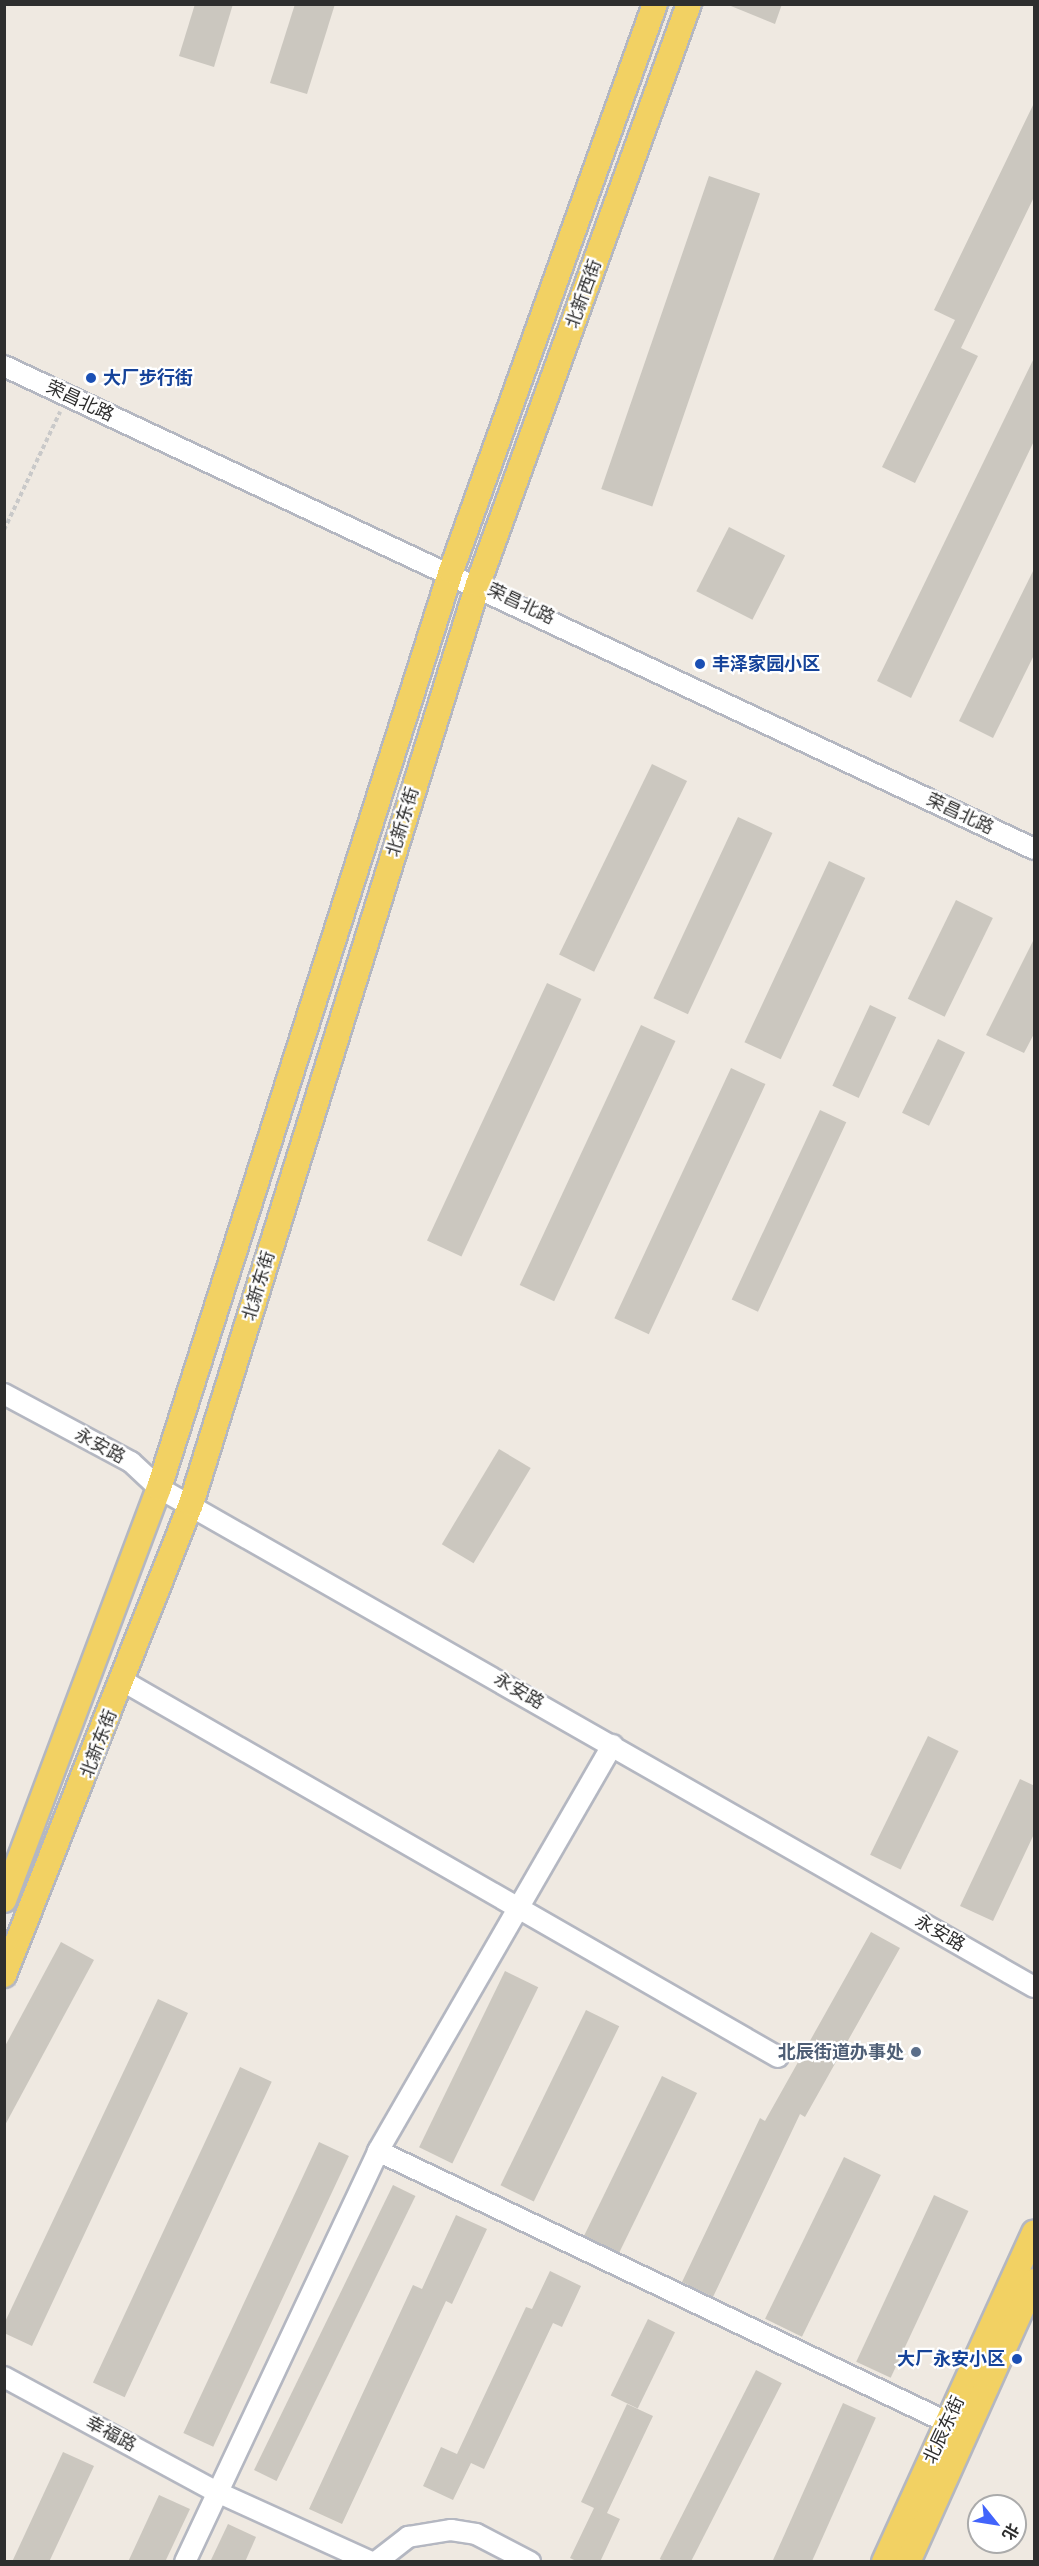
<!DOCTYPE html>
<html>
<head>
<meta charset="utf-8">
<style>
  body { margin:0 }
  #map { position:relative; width:1039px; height:2566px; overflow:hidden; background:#efe9e1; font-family:"PT Sans Narrow","Noto Sans SC",sans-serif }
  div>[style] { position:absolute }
  .building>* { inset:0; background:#cbc7bf; transform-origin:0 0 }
  .path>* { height:4px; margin-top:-2px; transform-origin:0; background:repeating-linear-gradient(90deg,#c9c9c9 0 4.5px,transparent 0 7.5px) }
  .roads { filter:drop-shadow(2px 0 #b4b7c1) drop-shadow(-2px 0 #b4b7c1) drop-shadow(0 2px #b4b7c1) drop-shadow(0 -2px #b4b7c1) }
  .minor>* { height:20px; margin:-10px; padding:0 10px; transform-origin:10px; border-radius:10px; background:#fff }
  .major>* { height:24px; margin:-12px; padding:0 12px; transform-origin:12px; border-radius:12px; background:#f2d163 }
  .dots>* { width:16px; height:16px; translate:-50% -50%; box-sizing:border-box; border:3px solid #fff; border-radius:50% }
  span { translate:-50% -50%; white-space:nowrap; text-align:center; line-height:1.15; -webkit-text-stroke:4.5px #fff; paint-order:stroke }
  .street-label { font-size:18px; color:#2e2e2e }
  .transit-label { font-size:18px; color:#164399; font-weight:700 }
  .left { translate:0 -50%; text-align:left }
  .right { translate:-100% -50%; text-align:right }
  .service-label { font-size:18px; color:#4e5e75; font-weight:700 }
  .frame { position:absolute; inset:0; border:6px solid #2e2e2e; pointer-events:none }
  .north { position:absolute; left:967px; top:2494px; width:60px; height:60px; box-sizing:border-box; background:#fff; border:2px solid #ababab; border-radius:50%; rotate:120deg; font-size:16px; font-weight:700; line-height:24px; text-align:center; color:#2e2e2e }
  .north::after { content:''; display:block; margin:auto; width:21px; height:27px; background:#4264fb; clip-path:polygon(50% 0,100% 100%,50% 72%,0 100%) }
</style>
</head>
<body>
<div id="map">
  <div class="building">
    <div style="clip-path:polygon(195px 4px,233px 4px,214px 67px,179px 56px)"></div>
    <div style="clip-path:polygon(295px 4px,335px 4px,307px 94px,270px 83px)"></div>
    <div style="clip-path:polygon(726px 4px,782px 4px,775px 24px)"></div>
    <div style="clip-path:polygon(1035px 101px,1035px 195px,961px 348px,978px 356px,915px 483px,882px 467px,955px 320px,934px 310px)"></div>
    <div style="left:709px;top:176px;width:54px;height:331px;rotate:19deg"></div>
    <div style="clip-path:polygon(1035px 356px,1035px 439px,911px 698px,877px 681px)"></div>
    <div style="left:729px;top:527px;width:63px;height:72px;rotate:27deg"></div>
    <div style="clip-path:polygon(1035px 567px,1035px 653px,993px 738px,959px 721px)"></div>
    <div style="left:652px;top:764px;width:39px;height:212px;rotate:26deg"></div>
    <div style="left:738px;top:817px;width:38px;height:200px;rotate:25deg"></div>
    <div style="left:829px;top:861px;width:40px;height:200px;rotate:25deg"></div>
    <div style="left:956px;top:900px;width:41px;height:110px;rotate:26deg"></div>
    <div style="clip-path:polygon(1035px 937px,1035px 1032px,1024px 1053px,986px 1035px)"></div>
    <div style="left:547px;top:983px;width:38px;height:284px;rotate:25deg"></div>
    <div style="left:870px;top:1005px;width:29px;height:89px;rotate:25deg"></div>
    <div style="left:641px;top:1025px;width:38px;height:287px;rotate:25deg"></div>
    <div style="left:938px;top:1039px;width:30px;height:82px;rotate:26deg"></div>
    <div style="left:731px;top:1068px;width:38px;height:276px;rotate:25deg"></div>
    <div style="left:820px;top:1110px;width:29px;height:209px;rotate:25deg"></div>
    <div style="left:499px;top:1449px;width:37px;height:111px;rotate:31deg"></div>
    <div style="left:928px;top:1736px;width:34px;height:132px;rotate:26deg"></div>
    <div style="clip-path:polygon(1020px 1779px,1035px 1786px,1035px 1832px,993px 1921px,960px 1906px)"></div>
    <div style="clip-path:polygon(871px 1932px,900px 1948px,805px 2117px,800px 2114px,713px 2297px,682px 2282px,760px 2118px,765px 2121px)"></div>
    <div style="clip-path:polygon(61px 1942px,94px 1960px,4px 2127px,4px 2048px)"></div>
    <div style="left:505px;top:1971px;width:37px;height:196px;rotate:26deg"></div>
    <div style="clip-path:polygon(158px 1999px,188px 2013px,32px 2346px,4px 2333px,4px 2324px)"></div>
    <div style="left:586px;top:2010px;width:37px;height:195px;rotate:26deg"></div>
    <div style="left:240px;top:2067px;width:35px;height:348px;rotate:25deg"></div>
    <div style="left:662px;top:2076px;width:39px;height:178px;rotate:26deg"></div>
    <div style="left:319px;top:2142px;width:33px;height:321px;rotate:25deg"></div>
    <div style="left:844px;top:2157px;width:41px;height:180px;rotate:26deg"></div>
    <div style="left:393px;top:2185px;width:25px;height:317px;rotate:26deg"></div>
    <div style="left:934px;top:2195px;width:38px;height:184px;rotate:25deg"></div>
    <div style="clip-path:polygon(456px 2215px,487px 2229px,452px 2304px,446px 2301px,342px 2524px,309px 2509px,413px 2285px,422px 2289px)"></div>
    <div style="clip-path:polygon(550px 2271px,581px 2286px,562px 2327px,553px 2323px,484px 2469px,471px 2463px,453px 2500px,423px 2486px,441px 2447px,457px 2454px,526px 2307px,532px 2309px)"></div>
    <div style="left:648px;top:2319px;width:30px;height:85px;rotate:26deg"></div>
    <div style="left:756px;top:2370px;width:29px;height:212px;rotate:27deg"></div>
    <div style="left:843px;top:2403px;width:36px;height:175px;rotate:24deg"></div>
    <div style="clip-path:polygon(627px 2404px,653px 2416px,607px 2513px,620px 2519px,600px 2562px,578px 2562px,570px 2558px,594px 2508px,581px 2502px)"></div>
    <div style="clip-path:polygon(63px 2452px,94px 2466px,49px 2562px,12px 2562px)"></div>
    <div style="clip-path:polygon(159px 2495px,190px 2509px,165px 2562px,128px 2562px)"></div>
    <div style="clip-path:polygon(228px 2524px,256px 2537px,245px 2562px,210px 2562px)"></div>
  </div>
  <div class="path">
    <div style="left:4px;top:530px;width:131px;rotate:-64.6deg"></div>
  </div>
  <div class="roads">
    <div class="minor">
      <div style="left:4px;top:366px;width:1138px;rotate:25.12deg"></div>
      <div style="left:4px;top:1394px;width:144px;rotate:28.2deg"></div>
      <div style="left:131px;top:1462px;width:38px;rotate:43deg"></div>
      <div style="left:159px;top:1488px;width:1007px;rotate:29.7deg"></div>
      <div style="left:123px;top:1681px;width:755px;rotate:29.86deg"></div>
      <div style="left:378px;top:2151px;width:644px;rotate:25.49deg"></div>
      <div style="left:4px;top:2377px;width:242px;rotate:28.4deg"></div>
      <div style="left:217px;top:2492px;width:169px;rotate:24.4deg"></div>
      <div style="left:185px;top:2562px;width:454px;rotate:-64.8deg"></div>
      <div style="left:378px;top:2151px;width:469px;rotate:-60deg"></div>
      <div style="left:376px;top:2562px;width:41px;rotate:-38deg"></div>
      <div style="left:408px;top:2537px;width:44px;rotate:-9.2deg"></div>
      <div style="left:451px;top:2530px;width:25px;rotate:9deg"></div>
      <div style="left:476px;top:2534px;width:61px;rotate:27.4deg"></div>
    </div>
    <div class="major">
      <div style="left:4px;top:1900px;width:440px;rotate:-69.4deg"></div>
      <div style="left:159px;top:1488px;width:962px;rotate:-72.34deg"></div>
      <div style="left:451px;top:571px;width:603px;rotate:-70.21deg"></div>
      <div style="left:4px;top:1975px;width:507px;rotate:-68.35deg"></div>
      <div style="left:191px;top:1504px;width:964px;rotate:-72.67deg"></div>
      <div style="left:478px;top:584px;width:617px;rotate:-70.01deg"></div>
      <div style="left:884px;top:2562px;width:362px;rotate:-65.5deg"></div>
      <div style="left:908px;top:2562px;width:308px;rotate:-65.8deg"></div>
    </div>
  </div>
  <div class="dots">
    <div style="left:91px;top:378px;background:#1a4fb4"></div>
    <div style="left:700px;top:664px;background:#1a4fb4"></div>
    <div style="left:916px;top:2052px;background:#5c6f8a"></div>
    <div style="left:1017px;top:2359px;background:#1a4fb4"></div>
  </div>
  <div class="street-label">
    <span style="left:584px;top:294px;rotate:-70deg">北新西街</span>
    <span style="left:80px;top:401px;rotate:25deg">荣昌北路</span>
    <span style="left:521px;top:604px;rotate:25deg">荣昌北路</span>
    <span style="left:960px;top:814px;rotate:25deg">荣昌北路</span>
    <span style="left:403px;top:822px;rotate:-73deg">北新东街</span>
    <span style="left:259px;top:1286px;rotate:-73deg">北新东街</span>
    <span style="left:100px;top:1446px;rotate:28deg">永安路</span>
    <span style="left:519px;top:1691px;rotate:30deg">永安路</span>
    <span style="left:99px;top:1744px;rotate:-69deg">北新东街</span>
    <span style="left:940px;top:1933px;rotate:30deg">永安路</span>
    <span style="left:944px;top:2430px;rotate:-65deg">北辰东街</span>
    <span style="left:111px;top:2434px;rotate:28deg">幸福路</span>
  </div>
  <div class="transit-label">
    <span class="left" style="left:103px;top:378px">大厂步行街</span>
    <span class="left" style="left:712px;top:664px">丰泽家园小区</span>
    <span class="right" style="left:1005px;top:2359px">大厂永安小区</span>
  </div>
  <div class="service-label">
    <span class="right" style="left:904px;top:2052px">北辰街道办事处</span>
  </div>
  <div class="frame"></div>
  <div class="north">北</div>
</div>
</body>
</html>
